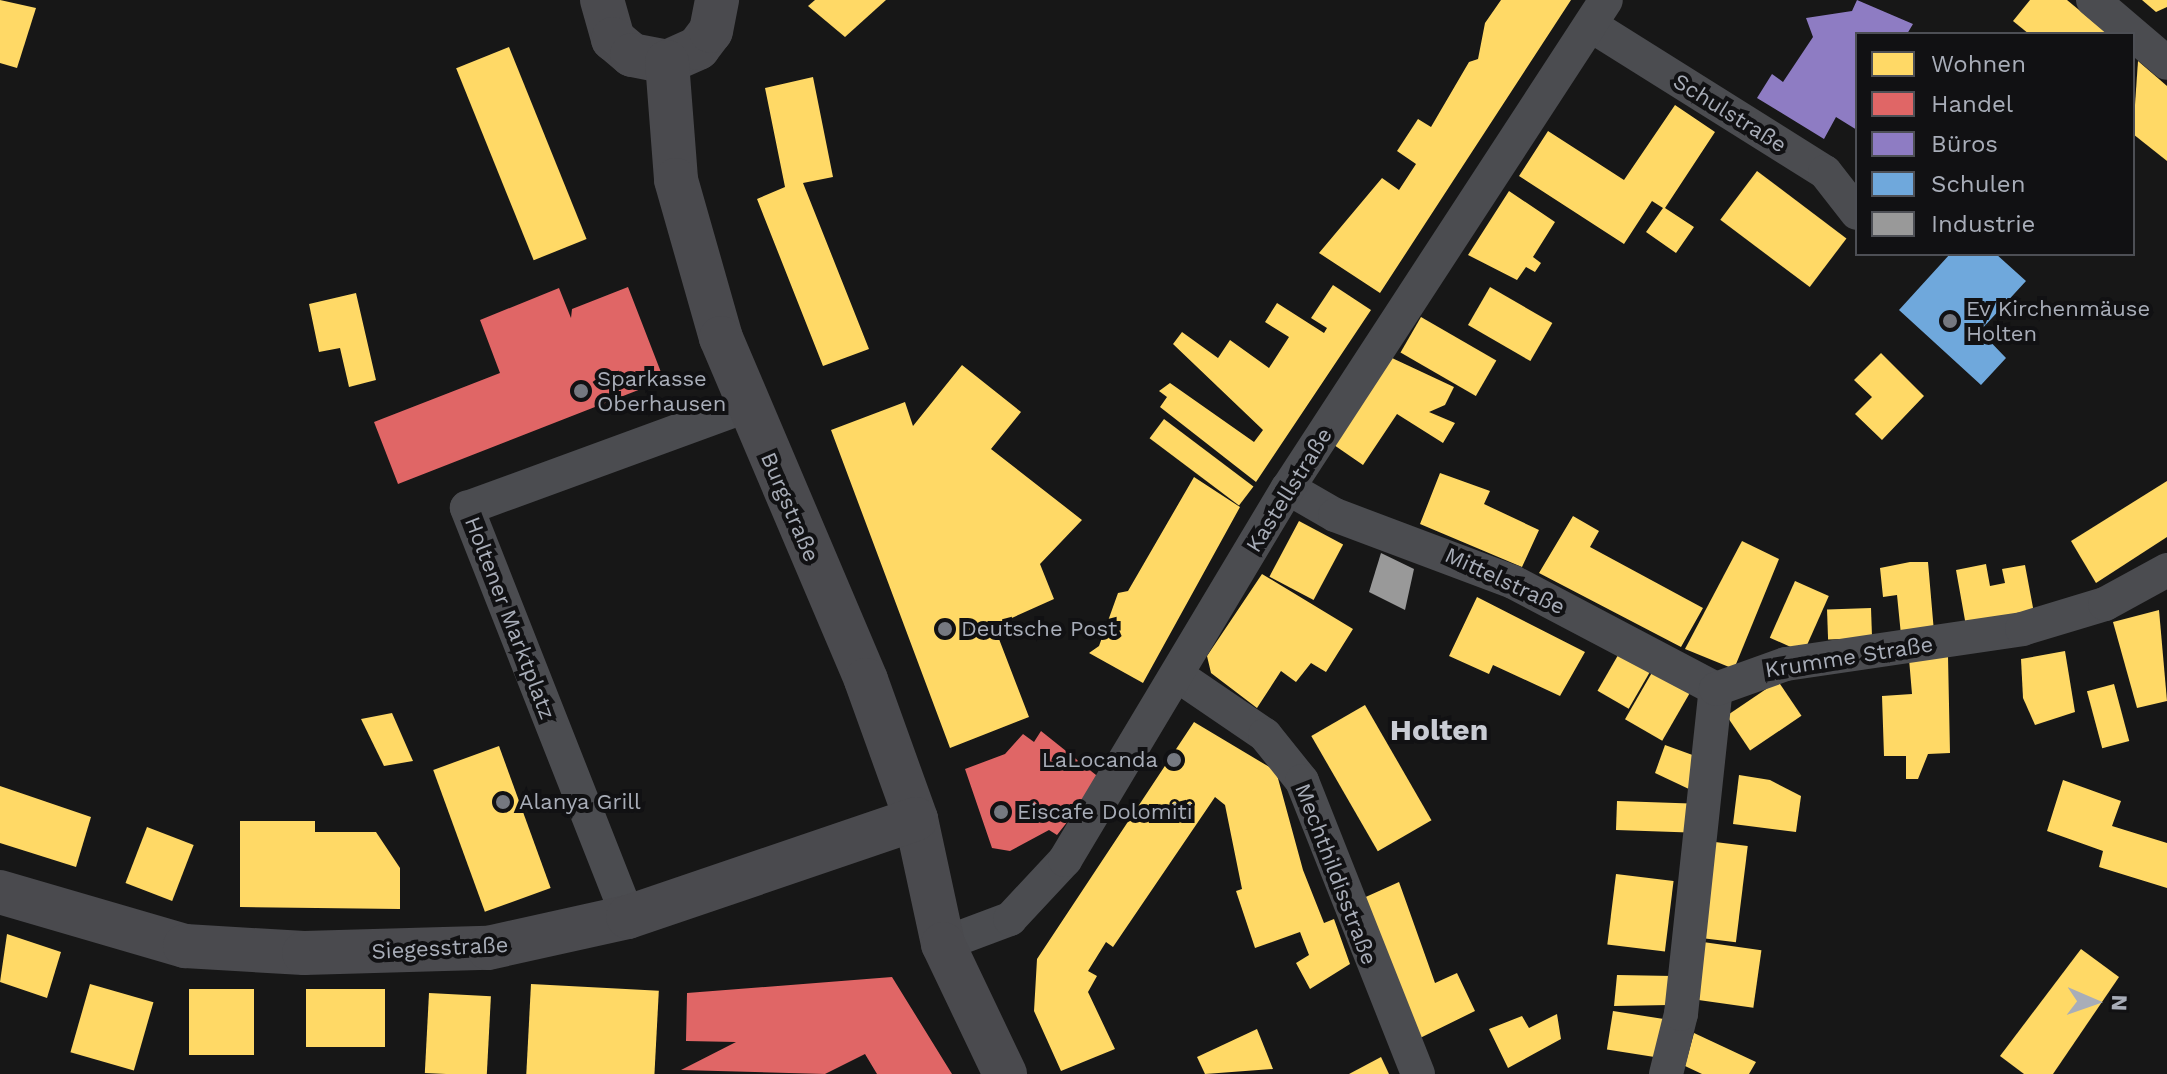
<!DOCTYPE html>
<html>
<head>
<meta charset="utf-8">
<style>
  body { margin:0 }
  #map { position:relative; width:2167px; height:1074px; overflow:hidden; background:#171717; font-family:"Work Sans",sans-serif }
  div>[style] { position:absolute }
  .homes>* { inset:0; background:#ffd966; transform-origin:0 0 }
  .shops>* { inset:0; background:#e06666 }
  .offices>* { inset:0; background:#8e7cc3 }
  .schools>* { inset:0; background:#6fa8dc }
  .industry>* { inset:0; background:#999 }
  .minor>* { height:34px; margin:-17px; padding:0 17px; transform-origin:17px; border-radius:17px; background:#4b4c50 }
  .secondary>* { height:44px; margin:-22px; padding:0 22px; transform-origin:22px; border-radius:22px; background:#4a4a4e }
  .dots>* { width:22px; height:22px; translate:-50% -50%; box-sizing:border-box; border:4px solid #111113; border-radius:50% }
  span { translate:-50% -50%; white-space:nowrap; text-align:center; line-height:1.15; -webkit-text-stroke:8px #111113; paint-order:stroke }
  .street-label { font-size:22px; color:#a8adb8 }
  .poi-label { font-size:22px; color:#a8adb8 }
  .left { translate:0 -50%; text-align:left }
  .right { translate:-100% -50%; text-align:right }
  .district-label { font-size:30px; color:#c9ccd4; font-weight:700 }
  .legend { position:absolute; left:1855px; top:32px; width:280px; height:224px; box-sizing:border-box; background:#111113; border:2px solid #4d4f55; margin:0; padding:10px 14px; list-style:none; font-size:24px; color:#a8adb8 }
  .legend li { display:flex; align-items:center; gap:16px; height:40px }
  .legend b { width:40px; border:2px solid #4d4f55 }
  .north { position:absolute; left:2055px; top:962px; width:80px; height:80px; -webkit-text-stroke:6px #111113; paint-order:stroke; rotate:92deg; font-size:22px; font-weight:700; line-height:32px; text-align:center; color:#a8adb8 }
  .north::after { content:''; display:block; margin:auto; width:28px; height:36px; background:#a8adb8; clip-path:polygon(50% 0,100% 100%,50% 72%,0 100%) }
</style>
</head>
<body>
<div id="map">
  <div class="homes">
    <div style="clip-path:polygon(0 0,36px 8px,17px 68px,0 63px)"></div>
    <div style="clip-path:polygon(815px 0,886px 0,845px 37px,808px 6px)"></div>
    <div style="clip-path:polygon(1501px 0,1571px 0,1380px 293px,1319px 253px,1382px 178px,1399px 190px,1416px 164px,1397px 151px,1418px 119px,1431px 127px,1469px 62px,1478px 59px,1485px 23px)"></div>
    <div style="clip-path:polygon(2030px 0,2067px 0,2108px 34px,2029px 34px,2013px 21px)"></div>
    <div style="clip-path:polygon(2142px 0,2167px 0,2167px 7px,2156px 12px)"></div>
    <div style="left:509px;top:47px;width:207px;height:57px;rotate:68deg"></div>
    <div style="clip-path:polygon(2138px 61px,2167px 86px,2167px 161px,2133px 134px)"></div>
    <div style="clip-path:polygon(813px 77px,833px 177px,803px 183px,869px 349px,823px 366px,757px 199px,785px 187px,765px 88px)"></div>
    <div style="clip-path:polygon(1675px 105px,1715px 132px,1665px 208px,1694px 227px,1676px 253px,1646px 232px,1663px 208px,1652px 201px,1624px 244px,1519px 176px,1548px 131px,1624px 180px)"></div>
    <div style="left:1757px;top:171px;width:112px;height:61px;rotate:37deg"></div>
    <div style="clip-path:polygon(1509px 191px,1555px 222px,1533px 257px,1541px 263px,1535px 272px,1526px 267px,1517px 280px,1468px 255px)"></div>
    <div style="clip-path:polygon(1333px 285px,1371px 310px,1256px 482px,1160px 407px,1167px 397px,1159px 391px,1170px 383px,1254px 442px,1263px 430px,1173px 344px,1182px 332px,1218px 358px,1230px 340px,1269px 368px,1289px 337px,1265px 322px,1277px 303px,1324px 333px,1327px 328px,1311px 318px)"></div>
    <div style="left:1490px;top:287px;width:72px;height:44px;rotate:30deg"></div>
    <div style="clip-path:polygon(356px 293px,376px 380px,349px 387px,340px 348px,319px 352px,309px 304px)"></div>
    <div style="left:1421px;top:317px;width:87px;height:41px;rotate:30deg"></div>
    <div style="clip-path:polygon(1881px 353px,1924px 396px,1882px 440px,1855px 414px,1872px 397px,1854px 380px)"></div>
    <div style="clip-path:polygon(1392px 358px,1454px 387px,1445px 405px,1429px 412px,1455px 423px,1443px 443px,1397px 414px,1363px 465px,1334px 445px)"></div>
    <div style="clip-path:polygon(962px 365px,1021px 412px,991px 449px,1082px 520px,1040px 564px,1054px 599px,994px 626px,1029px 717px,950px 748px,831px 430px,905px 402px,913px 426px)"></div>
    <div style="left:1164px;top:419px;width:112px;height:24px;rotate:37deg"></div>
    <div style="clip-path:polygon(1440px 473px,1490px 491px,1484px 504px,1539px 530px,1522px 567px,1420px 524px)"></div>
    <div style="clip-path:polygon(1194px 477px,1240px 507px,1143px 683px,1089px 653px,1099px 646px,1118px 593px,1128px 591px)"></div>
    <div style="clip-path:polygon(2167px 481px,2167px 537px,2096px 583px,2071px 541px)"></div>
    <div style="clip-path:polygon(1573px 516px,1599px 531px,1590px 547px,1703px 608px,1681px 647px,1539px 573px)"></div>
    <div style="left:1299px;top:521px;width:50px;height:63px;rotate:28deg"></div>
    <div style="clip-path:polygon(1742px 541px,1779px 559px,1734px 669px,1685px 649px)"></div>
    <div style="clip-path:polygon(1910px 562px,1928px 562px,1934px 632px,1901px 635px,1897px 595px,1883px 597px,1880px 568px)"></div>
    <div style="clip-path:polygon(1986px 564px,1990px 586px,2005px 583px,2002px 569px,2025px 565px,2034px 613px,1966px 626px,1956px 570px)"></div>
    <div style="clip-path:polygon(1262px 574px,1353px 629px,1326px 672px,1311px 663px,1296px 682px,1281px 671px,1257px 708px,1211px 673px,1207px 656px)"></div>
    <div style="left:1795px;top:581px;width:37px;height:62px;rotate:24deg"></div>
    <div style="clip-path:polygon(1477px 597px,1585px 652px,1560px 696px,1493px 665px,1489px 674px,1449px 656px)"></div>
    <div style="left:1871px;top:608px;width:30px;height:44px;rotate:88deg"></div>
    <div style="clip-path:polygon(2159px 610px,2167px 701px,2137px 708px,2113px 622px)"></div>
    <div style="left:1621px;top:650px;width:36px;height:47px;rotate:30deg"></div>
    <div style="clip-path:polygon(2065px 651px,2075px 712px,2035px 725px,2023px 698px,2021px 659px)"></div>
    <div style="clip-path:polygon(1948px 656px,1950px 753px,1928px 754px,1918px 779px,1906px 779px,1906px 756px,1884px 756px,1882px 696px,1912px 694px,1909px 659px)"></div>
    <div style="left:1654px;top:669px;width:43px;height:58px;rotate:30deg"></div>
    <div style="left:1778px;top:681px;width:42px;height:62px;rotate:56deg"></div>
    <div style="left:2114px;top:684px;width:59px;height:28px;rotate:75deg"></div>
    <div style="left:1365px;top:705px;width:133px;height:62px;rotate:60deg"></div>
    <div style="clip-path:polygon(392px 713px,413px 761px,384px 766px,361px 719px)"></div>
    <div style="clip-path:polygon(1194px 722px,1276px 771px,1303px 870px,1324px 923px,1334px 919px,1350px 964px,1310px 989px,1296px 963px,1309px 955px,1300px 932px,1255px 948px,1236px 891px,1242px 889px,1225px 805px,1215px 797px,1113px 947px,1106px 942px,1088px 971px,1097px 976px,1088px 992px,1115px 1049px,1061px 1071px,1034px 1011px,1037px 959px)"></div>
    <div style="clip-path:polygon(1665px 745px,1698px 757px,1691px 790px,1655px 773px)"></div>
    <div style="left:499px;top:746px;width:151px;height:70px;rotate:70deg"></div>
    <div style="clip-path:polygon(1739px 775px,1770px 780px,1801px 796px,1796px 832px,1733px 824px)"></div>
    <div style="clip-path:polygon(2063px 780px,2121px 801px,2112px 826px,2167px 843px,2167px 888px,2099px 867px,2103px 851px,2047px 831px)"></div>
    <div style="clip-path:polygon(0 786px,91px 817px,76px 867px,0 843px)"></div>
    <div style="left:1617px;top:801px;width:73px;height:29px;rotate:2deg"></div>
    <div style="clip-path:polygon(240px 821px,315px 821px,315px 832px,376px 832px,400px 868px,400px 909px,240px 907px)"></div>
    <div style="left:147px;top:827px;width:50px;height:60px;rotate:21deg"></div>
    <div style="left:1715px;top:842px;width:33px;height:97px;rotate:7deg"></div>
    <div style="left:1616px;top:874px;width:58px;height:71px;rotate:7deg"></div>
    <div style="clip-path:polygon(1399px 882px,1435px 983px,1457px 973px,1475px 1011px,1418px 1039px,1359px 900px)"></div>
    <div style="clip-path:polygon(7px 934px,61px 952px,47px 998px,0 982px)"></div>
    <div style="left:1703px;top:942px;width:59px;height:58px;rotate:8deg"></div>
    <div style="clip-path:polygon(2081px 949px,2119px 977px,2053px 1074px,2024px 1074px,2000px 1056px)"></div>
    <div style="clip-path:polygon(1617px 975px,1673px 976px,1669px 1005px,1614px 1006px)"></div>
    <div style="left:90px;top:984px;width:66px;height:71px;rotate:16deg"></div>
    <div style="left:531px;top:984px;width:128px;height:90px;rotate:3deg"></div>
    <div style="left:254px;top:989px;width:66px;height:65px;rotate:90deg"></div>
    <div style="left:306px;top:989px;width:79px;height:58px"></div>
    <div style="left:429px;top:993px;width:62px;height:80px;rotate:3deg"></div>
    <div style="left:1613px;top:1011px;width:53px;height:39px;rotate:9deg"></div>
    <div style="clip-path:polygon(1557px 1014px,1561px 1039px,1508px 1068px,1489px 1029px,1522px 1016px,1529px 1028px)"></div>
    <div style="clip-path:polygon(1257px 1029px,1273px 1069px,1205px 1074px,1197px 1057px)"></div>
    <div style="clip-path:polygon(1694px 1033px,1756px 1062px,1749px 1074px,1702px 1074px,1685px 1066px)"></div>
    <div style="clip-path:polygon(1381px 1057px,1389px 1074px,1349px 1074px)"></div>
  </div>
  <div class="shops">
    <div style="clip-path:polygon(628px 287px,664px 380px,398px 484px,374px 422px,500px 373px,480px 320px,559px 288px,571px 318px,572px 309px)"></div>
    <div style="clip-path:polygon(1041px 731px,1101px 779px,1057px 835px,1049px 830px,1010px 851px,992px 848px,965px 769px,1005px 754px,1023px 734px,1034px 742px)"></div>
    <div style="clip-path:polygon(892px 977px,952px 1074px,877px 1074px,865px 1054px,825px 1074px,681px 1070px,736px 1042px,686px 1041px,687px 993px)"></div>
  </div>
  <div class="offices">
    <div style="clip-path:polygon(1857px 0,1913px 24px,1907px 34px,1857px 34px,1857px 130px,1836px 117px,1824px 139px,1757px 98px,1772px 74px,1783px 82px,1813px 37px,1806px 18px,1852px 11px)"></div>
  </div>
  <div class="schools">
    <div style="clip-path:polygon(1950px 254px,1996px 254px,2026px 281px,1980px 331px,2006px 358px,1981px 385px,1899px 310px)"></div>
  </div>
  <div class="industry">
    <div style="clip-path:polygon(1381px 553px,1414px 569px,1405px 610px,1369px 592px)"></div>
  </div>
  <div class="minor">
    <div style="left:2093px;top:0;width:97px;rotate:40.4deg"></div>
    <div style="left:1592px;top:26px;width:275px;rotate:32.1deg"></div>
    <div style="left:1825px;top:172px;width:52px;rotate:52deg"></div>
    <div style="left:1288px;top:488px;width:54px;rotate:29.9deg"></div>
    <div style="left:1335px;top:515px;width:190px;rotate:20.6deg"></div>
    <div style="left:1513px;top:582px;width:229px;rotate:27.8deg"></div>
    <div style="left:1177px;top:675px;width:107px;rotate:34.3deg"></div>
    <div style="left:1265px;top:735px;width:59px;rotate:51.2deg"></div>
    <div style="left:1302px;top:781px;width:315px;rotate:68.4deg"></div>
    <div style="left:628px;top:917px;width:440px;rotate:-111.5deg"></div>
    <div style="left:467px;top:508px;width:299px;rotate:-20.1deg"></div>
    <div style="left:943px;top:944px;width:72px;rotate:-20.5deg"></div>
    <div style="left:1010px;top:919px;width:81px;rotate:-47deg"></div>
    <div style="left:1065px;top:860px;width:434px;rotate:-59.1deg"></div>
    <div style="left:1288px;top:488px;width:582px;rotate:-56.91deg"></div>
    <div style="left:1666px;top:1074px;width:62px;rotate:-76deg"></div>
    <div style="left:1681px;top:1014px;width:327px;rotate:-83.9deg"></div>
    <div style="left:1716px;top:689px;width:74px;rotate:-19.7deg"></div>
    <div style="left:1786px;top:664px;width:239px;rotate:-8.4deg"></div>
    <div style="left:2022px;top:629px;width:87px;rotate:-16.8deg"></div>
    <div style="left:2105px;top:604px;width:71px;rotate:-28.7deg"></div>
  </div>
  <div class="secondary">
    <div style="left:602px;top:0;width:41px;rotate:74.2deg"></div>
    <div style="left:613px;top:39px;width:25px;rotate:40deg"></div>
    <div style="left:632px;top:55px;width:36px;rotate:11deg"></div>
    <div style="left:667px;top:62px;width:34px;rotate:-24deg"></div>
    <div style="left:698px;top:48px;width:21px;rotate:-53deg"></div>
    <div style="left:711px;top:31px;width:32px;rotate:-79deg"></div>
    <div style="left:667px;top:62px;width:118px;rotate:85.6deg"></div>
    <div style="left:676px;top:180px;width:164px;rotate:74.1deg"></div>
    <div style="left:721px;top:338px;width:371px;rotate:67deg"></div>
    <div style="left:866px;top:680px;width:148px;rotate:70.2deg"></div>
    <div style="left:916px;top:819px;width:128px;rotate:77.8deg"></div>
    <div style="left:943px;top:944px;width:144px;rotate:64.5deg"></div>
    <div style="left:0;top:892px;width:193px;rotate:16.3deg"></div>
    <div style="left:185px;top:946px;width:119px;rotate:3.4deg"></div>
    <div style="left:304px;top:953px;width:184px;rotate:-1.6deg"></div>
    <div style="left:488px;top:948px;width:143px;rotate:-12.5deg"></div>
    <div style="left:628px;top:917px;width:304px;rotate:-18.8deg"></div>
  </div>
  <div class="dots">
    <div style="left:1950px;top:321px;background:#757880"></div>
    <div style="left:581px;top:391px;background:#757880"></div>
    <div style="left:945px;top:629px;background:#757880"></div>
    <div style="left:1174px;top:760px;background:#757880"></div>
    <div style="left:503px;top:802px;background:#757880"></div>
    <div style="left:1001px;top:812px;background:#757880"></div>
  </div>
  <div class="street-label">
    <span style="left:1730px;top:113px;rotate:32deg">Schulstraße</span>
    <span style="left:1289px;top:490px;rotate:-58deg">Kastellstraße</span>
    <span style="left:790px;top:507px;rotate:67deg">Burgstraße</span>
    <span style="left:1505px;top:581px;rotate:25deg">Mittelstraße</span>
    <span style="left:510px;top:618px;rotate:69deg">Holtener Marktplatz</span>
    <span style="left:1849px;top:657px;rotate:-9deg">Krumme Straße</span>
    <span style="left:1336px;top:874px;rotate:69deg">Mechthildisstraße</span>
    <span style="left:440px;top:948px;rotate:-3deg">Siegesstraße</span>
  </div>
  <div class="poi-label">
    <span class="left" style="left:1966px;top:321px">Ev Kirchenmäuse<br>Holten</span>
    <span class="left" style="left:597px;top:391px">Sparkasse<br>Oberhausen</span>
    <span class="left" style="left:961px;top:629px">Deutsche Post</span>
    <span class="right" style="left:1158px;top:760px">LaLocanda</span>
    <span class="left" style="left:519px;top:802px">Alanya Grill</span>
    <span class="left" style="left:1017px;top:812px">Eiscafe Dolomiti</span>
  </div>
  <div class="district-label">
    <span style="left:1439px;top:730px">Holten</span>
  </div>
  <ul class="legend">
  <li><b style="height:22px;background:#ffd966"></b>Wohnen</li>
  <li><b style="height:22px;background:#e06666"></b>Handel</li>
  <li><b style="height:22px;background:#8e7cc3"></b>Büros</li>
  <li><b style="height:22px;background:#6fa8dc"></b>Schulen</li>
  <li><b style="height:22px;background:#999"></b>Industrie</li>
  </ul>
  <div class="north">N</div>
</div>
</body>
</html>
